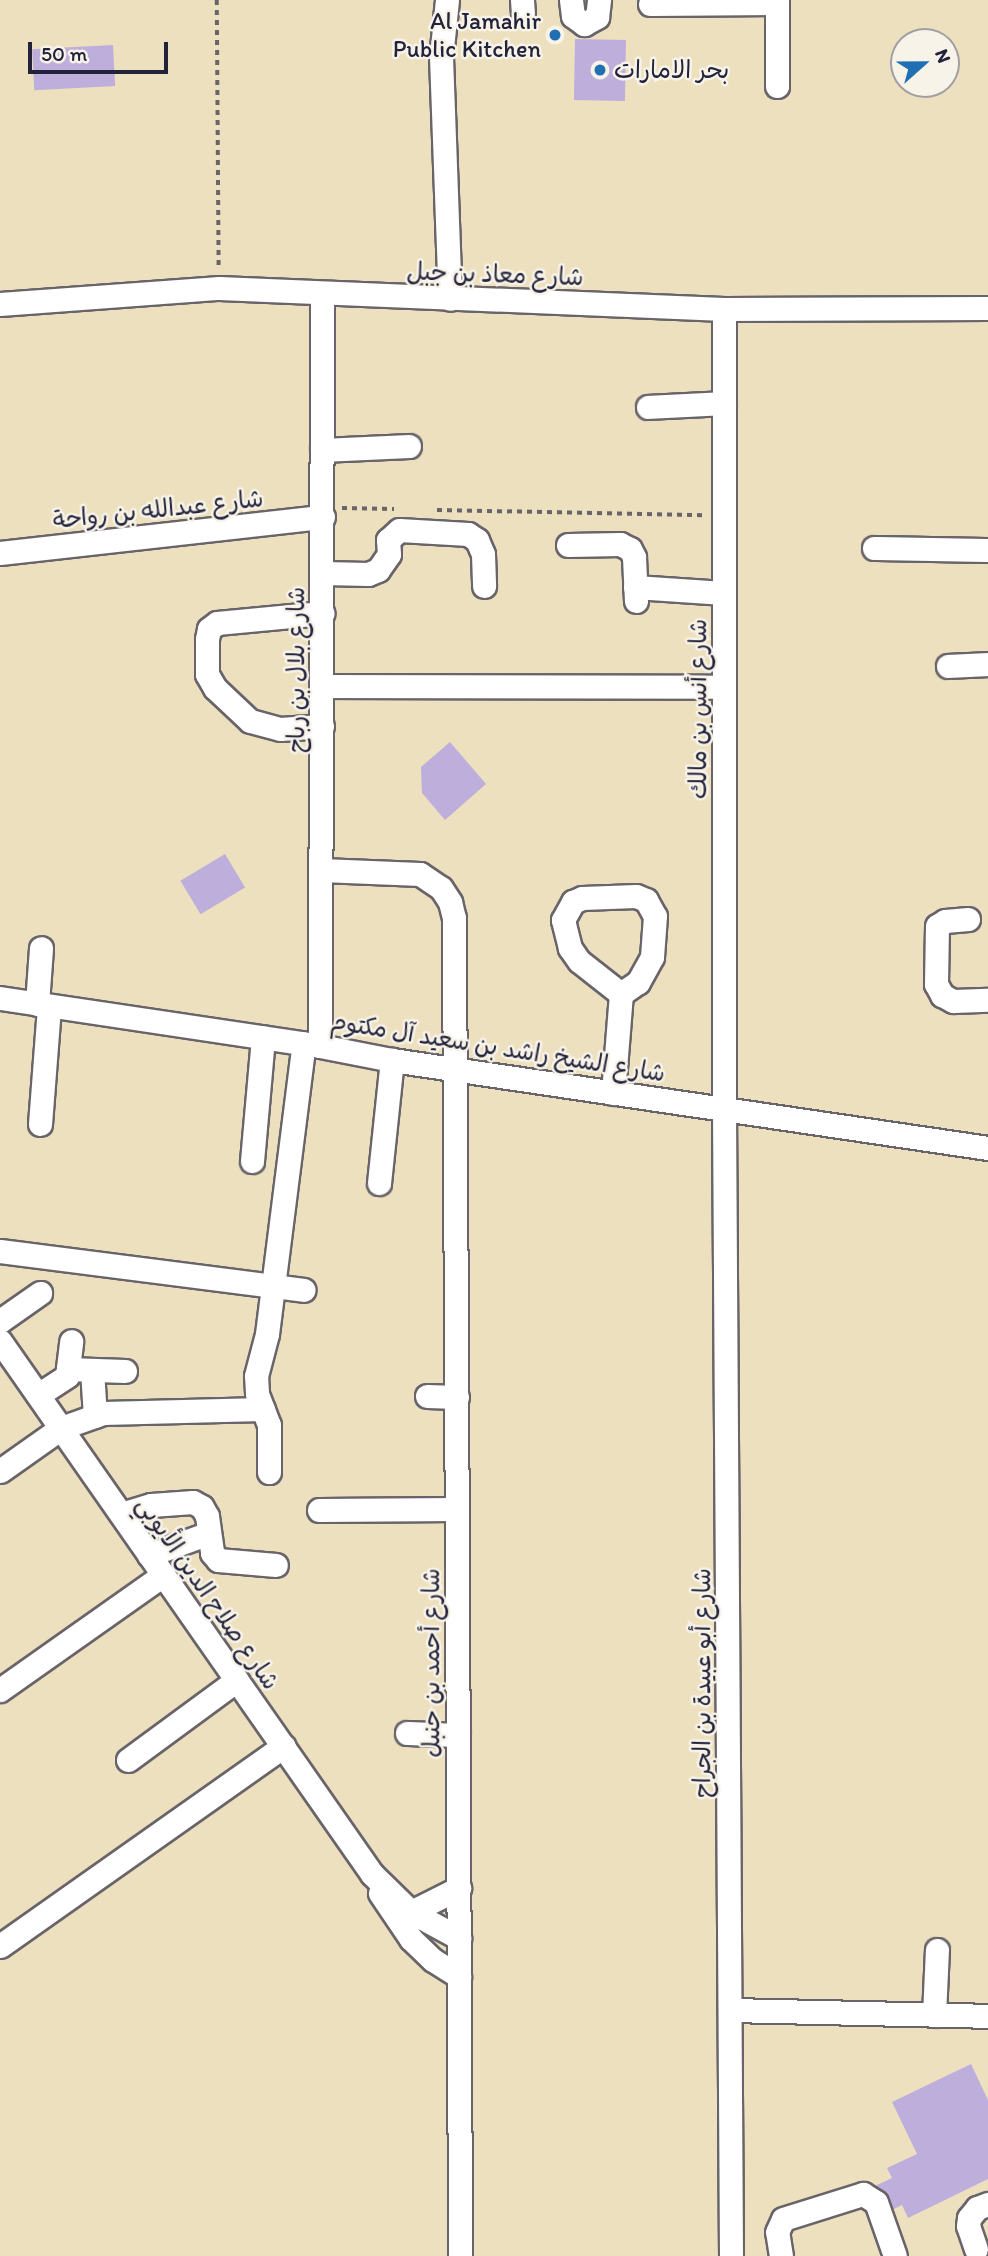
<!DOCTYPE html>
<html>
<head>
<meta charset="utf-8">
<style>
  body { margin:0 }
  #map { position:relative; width:988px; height:2256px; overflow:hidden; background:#ede0bf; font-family:Itim,"Playpen Sans Arabic",sans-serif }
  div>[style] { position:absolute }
  .building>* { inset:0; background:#beaedc; transform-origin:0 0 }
  .path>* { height:3.5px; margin-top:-1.75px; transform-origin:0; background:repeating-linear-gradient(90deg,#696469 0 5px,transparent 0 10px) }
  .roads { filter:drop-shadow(2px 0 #696469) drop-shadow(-2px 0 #696469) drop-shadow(0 2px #696469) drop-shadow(0 -2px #696469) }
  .minor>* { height:23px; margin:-11.5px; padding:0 11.5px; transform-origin:11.5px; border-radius:11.5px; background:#fff }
  .dots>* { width:19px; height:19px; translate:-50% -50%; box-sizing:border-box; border:4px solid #f7f3e8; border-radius:50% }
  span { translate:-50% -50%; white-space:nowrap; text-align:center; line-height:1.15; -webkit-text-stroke:5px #f7f3e8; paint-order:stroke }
  .poi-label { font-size:24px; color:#22223b }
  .right { translate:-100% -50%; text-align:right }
  .left { translate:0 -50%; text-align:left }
  .street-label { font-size:24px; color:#22223b }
  .north { position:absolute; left:890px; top:28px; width:70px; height:70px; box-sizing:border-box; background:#f7f3e8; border:2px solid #a29fa3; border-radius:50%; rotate:69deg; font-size:19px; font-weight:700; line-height:28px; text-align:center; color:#22223b }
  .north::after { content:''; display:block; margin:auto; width:24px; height:32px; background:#1f6fb2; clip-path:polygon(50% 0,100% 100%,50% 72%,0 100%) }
  .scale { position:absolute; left:28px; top:42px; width:140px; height:32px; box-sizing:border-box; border:4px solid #22223b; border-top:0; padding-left:9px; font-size:21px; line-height:24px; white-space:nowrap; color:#22223b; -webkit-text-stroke:5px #f7f3e8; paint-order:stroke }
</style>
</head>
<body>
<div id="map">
  <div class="building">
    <div style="left:575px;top:39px;width:51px;height:61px;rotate:1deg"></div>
    <div style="left:113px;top:45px;width:41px;height:81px;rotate:87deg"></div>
    <div style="clip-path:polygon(450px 742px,486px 784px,445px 820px,422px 793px,421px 767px)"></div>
    <div style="left:225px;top:854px;width:39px;height:52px;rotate:59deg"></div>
    <div style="clip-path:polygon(971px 2064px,988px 2100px,988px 2179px,908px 2218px,902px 2205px,886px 2213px,873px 2187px,892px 2178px,887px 2168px,917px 2154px,892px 2102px)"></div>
  </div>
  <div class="path">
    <div style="left:217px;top:0;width:267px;rotate:89.6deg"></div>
    <div style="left:342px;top:508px;width:52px;rotate:1.1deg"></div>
    <div style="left:437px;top:510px;width:268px;rotate:1.1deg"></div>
  </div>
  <div class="roads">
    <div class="minor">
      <div style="left:447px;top:0;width:57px;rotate:96deg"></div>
      <div style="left:441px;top:57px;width:242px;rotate:87.9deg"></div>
      <div style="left:522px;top:0;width:13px;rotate:86deg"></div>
      <div style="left:571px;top:0;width:16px;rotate:83deg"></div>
      <div style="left:573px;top:16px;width:14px;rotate:36deg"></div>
      <div style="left:584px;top:24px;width:15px;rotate:-28deg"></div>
      <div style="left:597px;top:17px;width:17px;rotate:-83deg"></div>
      <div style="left:650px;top:4px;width:127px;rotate:-0.5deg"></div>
      <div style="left:777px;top:86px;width:86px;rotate:-90deg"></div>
      <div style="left:0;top:304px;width:220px;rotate:-4.2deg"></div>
      <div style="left:219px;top:288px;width:505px;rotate:2.38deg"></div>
      <div style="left:724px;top:309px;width:264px;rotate:-0.2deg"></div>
      <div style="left:724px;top:309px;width:800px;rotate:90deg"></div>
      <div style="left:724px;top:1109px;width:1147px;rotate:89.65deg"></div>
      <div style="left:648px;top:407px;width:76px;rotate:-3deg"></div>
      <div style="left:322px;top:450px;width:87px;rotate:-2.6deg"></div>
      <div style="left:568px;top:545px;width:52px;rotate:-1.1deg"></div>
      <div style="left:620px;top:544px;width:11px;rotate:27deg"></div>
      <div style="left:630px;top:549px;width:9px;rotate:63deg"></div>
      <div style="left:634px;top:557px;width:44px;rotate:87.4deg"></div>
      <div style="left:874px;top:548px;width:114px;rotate:1deg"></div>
      <div style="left:0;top:553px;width:325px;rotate:-6.4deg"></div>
      <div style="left:323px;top:573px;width:45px;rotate:1.3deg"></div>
      <div style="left:368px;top:574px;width:11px;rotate:-22deg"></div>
      <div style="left:378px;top:570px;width:19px;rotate:-55deg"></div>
      <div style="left:389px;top:554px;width:14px;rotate:-94deg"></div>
      <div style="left:388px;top:540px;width:15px;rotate:-42deg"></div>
      <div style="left:399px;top:530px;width:69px;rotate:3.3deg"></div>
      <div style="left:468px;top:534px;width:11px;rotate:34deg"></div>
      <div style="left:477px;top:540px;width:15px;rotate:67deg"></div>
      <div style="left:483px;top:554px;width:32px;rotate:88deg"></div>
      <div style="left:635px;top:587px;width:89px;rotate:3.9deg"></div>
      <div style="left:948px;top:666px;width:40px;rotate:-2.9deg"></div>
      <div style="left:323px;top:686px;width:401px;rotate:0.1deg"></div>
      <div style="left:322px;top:726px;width:42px;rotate:175.9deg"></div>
      <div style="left:280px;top:729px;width:31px;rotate:-165deg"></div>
      <div style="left:250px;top:721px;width:48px;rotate:-136.7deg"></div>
      <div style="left:215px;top:688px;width:16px;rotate:-120deg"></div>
      <div style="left:207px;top:674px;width:35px;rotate:-90deg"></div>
      <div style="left:207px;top:639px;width:10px;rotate:-79deg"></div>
      <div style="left:209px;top:629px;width:10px;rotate:-37deg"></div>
      <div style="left:217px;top:623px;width:106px;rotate:-5.4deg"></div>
      <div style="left:321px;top:870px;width:99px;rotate:2.3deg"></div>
      <div style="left:420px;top:874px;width:25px;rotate:34deg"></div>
      <div style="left:441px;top:888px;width:17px;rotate:57deg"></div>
      <div style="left:450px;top:902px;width:16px;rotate:76deg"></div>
      <div style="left:454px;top:918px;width:1338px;rotate:89.74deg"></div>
      <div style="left:636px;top:896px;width:11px;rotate:22deg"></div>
      <div style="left:646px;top:900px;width:18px;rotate:61deg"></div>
      <div style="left:655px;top:916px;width:41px;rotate:94.2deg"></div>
      <div style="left:652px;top:957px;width:29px;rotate:119deg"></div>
      <div style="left:638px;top:982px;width:21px;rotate:145deg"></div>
      <div style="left:621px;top:994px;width:53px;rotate:-141.8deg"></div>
      <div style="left:579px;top:961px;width:16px;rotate:-125deg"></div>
      <div style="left:570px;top:948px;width:29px;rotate:-104deg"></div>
      <div style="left:563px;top:920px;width:21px;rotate:-61deg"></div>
      <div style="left:573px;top:902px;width:10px;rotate:-24deg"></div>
      <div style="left:582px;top:898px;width:54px;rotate:-2.1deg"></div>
      <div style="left:968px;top:919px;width:23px;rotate:175deg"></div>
      <div style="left:945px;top:921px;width:9px;rotate:148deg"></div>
      <div style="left:937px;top:926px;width:58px;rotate:91deg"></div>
      <div style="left:936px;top:984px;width:13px;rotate:61deg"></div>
      <div style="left:942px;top:995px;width:13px;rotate:29deg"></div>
      <div style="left:953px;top:1001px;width:35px;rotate:-2deg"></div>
      <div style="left:0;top:998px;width:324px;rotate:8.5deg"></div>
      <div style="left:320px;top:1046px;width:73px;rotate:11deg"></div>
      <div style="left:392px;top:1060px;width:602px;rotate:8.4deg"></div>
      <div style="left:37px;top:1004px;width:56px;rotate:-85.9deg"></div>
      <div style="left:320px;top:1046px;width:752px;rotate:-89.85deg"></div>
      <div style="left:613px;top:1093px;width:99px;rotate:-85.4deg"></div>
      <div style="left:40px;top:1124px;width:118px;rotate:-85.6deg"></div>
      <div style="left:252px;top:1161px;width:124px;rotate:-84.9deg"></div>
      <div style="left:379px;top:1183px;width:124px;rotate:-84deg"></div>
      <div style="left:0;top:1251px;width:306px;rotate:7.3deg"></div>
      <div style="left:0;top:1321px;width:49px;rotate:-35deg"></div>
      <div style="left:0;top:1341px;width:650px;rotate:55.09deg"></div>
      <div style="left:372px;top:1874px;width:54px;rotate:44.3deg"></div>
      <div style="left:411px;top:1912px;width:55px;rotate:28.4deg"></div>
      <div style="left:68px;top:1369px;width:57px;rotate:2deg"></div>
      <div style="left:92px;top:1370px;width:46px;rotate:86.3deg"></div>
      <div style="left:38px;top:1395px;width:35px;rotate:-33deg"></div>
      <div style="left:67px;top:1376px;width:35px;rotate:-83deg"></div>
      <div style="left:427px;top:1396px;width:30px;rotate:2deg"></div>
      <div style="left:0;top:1471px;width:75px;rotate:-35.2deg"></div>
      <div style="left:61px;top:1428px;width:45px;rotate:-19.7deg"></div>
      <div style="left:103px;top:1413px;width:160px;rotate:-1.4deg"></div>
      <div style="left:269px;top:1472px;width:47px;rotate:-90deg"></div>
      <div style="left:269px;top:1425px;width:34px;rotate:-111deg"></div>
      <div style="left:257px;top:1393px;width:17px;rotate:-93deg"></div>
      <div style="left:256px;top:1376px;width:43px;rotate:-75.3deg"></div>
      <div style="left:267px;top:1334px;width:293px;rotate:-82.8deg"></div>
      <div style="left:319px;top:1510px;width:138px;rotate:-0.4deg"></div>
      <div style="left:121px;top:1514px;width:31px;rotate:-17deg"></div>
      <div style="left:151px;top:1505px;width:42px;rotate:-4.1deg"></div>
      <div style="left:193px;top:1502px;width:10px;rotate:29deg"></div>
      <div style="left:202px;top:1507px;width:10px;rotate:61deg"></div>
      <div style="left:207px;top:1516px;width:37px;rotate:82deg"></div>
      <div style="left:212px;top:1553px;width:9px;rotate:49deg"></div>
      <div style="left:218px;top:1560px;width:58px;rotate:4.9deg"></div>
      <div style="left:149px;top:1555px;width:64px;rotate:-20.1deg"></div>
      <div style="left:0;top:1690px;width:199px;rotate:-35.2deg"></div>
      <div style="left:407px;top:1733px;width:51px;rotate:2.2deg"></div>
      <div style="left:128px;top:1760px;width:135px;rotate:-36.3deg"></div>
      <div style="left:380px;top:1893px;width:55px;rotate:56deg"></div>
      <div style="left:411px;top:1939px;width:30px;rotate:44deg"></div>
      <div style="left:433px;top:1960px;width:31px;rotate:32deg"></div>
      <div style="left:411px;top:1912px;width:54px;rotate:-26.6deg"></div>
      <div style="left:0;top:1946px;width:347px;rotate:-35.2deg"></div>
      <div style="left:730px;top:2010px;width:258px;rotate:1.3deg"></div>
      <div style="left:934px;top:2015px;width:65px;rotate:-87.4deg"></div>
      <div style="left:976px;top:2249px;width:24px;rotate:-109deg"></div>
      <div style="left:968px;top:2226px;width:8px;rotate:-83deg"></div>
      <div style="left:969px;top:2218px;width:13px;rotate:-51deg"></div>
      <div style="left:977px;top:2208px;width:12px;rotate:-20deg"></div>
      <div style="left:781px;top:2256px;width:24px;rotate:-99deg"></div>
      <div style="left:777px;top:2232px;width:14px;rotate:-65deg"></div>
      <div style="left:783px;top:2219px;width:84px;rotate:-17.4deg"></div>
      <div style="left:863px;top:2194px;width:15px;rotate:32deg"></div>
      <div style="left:876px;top:2202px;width:57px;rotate:70.6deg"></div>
    </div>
  </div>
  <div class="dots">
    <div style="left:555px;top:35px;background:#1f6fb2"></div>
    <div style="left:600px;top:70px;background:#1f6fb2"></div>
  </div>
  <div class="poi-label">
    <span class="right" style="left:541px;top:35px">Al Jamahir<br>Public Kitchen</span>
    <span class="left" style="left:614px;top:70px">بحر الامارات</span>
  </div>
  <div class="street-label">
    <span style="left:495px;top:274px;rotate:2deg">شارع معاذ بن جبل</span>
    <span style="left:158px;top:509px;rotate:-6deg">شارع عبدالله بن رواحة</span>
    <span style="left:296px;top:670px;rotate:-90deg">شارع بلال بن رباح</span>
    <span style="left:698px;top:709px;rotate:-90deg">شارع أنس بن مالك</span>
    <span style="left:498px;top:1047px;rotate:9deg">شارع الشيخ راشد بن سعيد آل مكتوم</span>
    <span style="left:208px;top:1593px;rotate:55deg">شارع صلاح الدين الأيوبي</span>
    <span style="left:431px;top:1663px;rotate:-90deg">شارع أحمد بن حنبل</span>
    <span style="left:702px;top:1683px;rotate:-90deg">شارع أبو عبيدة بن الجراح</span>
  </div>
  <div class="north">N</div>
  <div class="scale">50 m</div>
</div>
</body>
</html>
